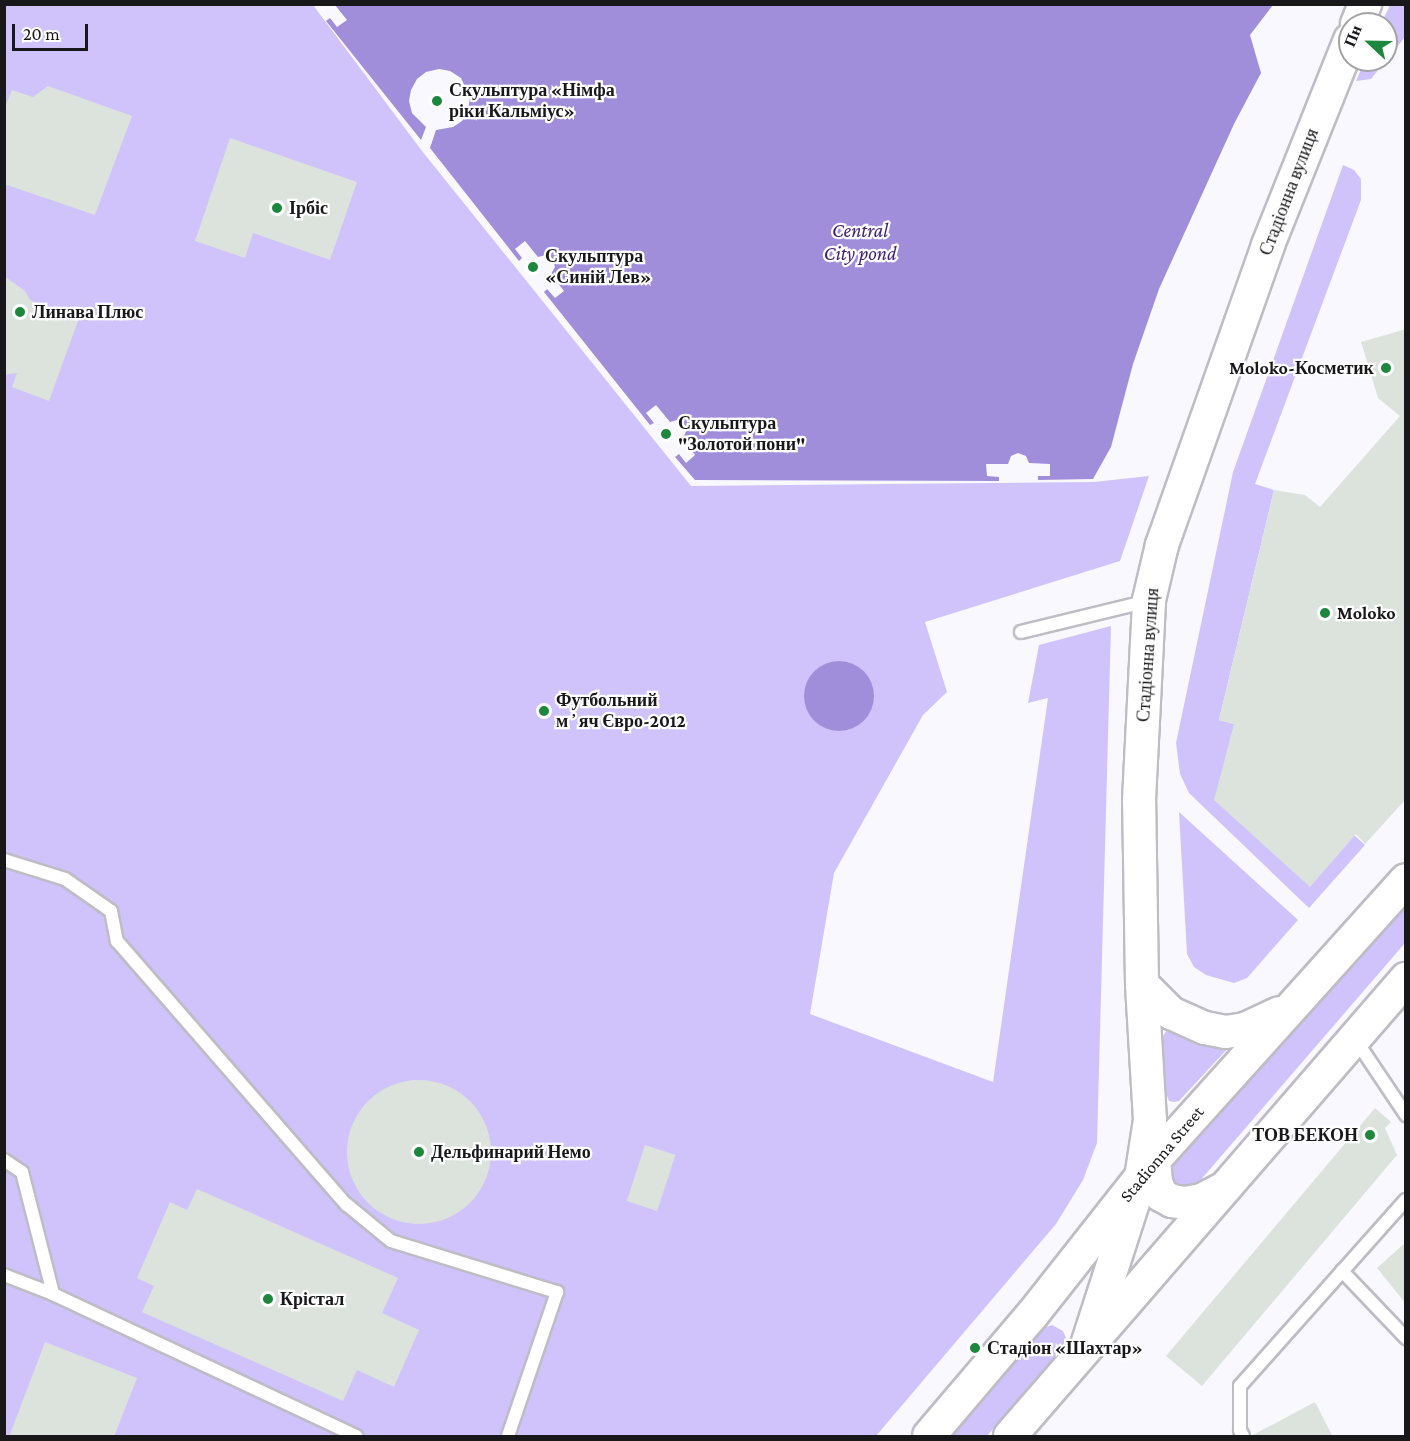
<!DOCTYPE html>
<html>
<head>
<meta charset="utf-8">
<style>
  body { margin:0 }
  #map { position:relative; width:1410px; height:1441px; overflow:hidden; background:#f9f8fe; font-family:"Crimson Pro",serif }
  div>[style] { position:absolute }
  .green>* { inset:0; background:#d0c3fc }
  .water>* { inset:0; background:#a18edb }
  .round { border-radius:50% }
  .building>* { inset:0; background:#dbe3dc; transform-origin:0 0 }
  .roads { filter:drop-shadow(2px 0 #bebcc5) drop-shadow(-2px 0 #bebcc5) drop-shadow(0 2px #bebcc5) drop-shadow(0 -2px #bebcc5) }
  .service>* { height:12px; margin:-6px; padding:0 6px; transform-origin:6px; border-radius:6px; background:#fff }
  .tertiary>* { height:32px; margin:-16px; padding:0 16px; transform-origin:16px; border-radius:16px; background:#fff }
  .dots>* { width:16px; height:16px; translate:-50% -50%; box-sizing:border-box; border:3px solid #fff; border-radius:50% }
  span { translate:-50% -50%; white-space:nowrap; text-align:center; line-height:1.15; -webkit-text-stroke:4.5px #fff; paint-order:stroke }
  .poi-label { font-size:18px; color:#18181b; font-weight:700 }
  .left { translate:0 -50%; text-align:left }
  .right { translate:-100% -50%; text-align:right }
  .street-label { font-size:18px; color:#18181b }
  .water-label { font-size:20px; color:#3f1d77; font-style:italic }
  .frame { position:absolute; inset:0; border:6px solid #18181b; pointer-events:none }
  .north { position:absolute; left:1338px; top:12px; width:60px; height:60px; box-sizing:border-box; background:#fff; border:2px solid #a3a3a4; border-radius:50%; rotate:292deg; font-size:16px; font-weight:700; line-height:24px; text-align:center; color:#18181b }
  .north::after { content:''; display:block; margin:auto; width:21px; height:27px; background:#1c873d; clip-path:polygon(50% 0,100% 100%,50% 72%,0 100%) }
  .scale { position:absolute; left:12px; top:24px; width:76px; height:27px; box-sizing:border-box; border:3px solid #18181b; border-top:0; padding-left:8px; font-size:18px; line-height:21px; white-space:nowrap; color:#18181b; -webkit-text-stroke:4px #fff; paint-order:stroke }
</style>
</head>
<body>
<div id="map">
  <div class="green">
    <div style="clip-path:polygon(4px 5px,313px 5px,422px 151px,691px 486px,1094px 482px,1149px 476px,1120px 561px,925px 622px,947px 692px,923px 715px,834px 873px,810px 1014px,993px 1082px,1048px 698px,1028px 703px,1039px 645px,1111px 626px,1097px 1143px,1083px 1180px,1056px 1224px,876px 1436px,5px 1436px)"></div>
    <div style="clip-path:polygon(1390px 5px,1405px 5px,1405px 37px,1371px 79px,1356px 81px,1365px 60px,1386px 60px,1386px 24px,1381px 24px)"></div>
    <div style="clip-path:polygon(1343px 165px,1354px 170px,1361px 179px,1361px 200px,1255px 484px,1274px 490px,1219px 720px,1234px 724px,1365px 845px,1309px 908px,1189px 793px,1180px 774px,1176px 743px,1233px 472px)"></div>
    <div style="clip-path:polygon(1179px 812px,1298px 920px,1247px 978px,1234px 983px,1206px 975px,1194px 967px,1187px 954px)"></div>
    <div style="clip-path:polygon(1405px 899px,1405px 943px,1192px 1190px,1185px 1192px,1168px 1183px,1169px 1161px)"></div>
    <div style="clip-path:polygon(1169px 1027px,1229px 1047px,1179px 1101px,1174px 1102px,1169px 1101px,1166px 1093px,1163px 1036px)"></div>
    <div style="clip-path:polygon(1052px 1325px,1063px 1331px,1066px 1338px,1063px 1347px,987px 1436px,952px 1436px,1043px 1328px)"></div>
  </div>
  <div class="water">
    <div style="clip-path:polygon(335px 5px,335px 4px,1273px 5px,1250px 35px,1261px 73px,1234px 124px,1159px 289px,1133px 364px,1111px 447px,1093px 479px,1038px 480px,1038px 476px,1050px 476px,1050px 464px,1029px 463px,1026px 456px,1018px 453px,1011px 456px,1008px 464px,986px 464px,987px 476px,999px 477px,999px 481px,695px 480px,675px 457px,679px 454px,686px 463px,695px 455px,683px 439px,686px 431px,684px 424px,677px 420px,670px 422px,656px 405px,646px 413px,654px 423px,650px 425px,544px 292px,547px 289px,555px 298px,564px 291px,551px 274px,555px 267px,553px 259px,546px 255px,538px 257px,525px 241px,515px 249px,522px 258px,519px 261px,430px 148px,436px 130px,453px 127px,462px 121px,468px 110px,470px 98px,461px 78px,450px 71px,439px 69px,426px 72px,417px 79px,411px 90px,409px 101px,412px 113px,426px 127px,421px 140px,326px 21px,330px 18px,337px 27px,347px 20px)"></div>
    <div class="round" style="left:804px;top:661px;width:70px;height:70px"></div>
  </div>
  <div class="building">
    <div style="clip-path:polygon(48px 86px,132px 116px,95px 215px,4px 184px,4px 110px,12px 90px,33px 97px)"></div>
    <div style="clip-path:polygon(230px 138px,357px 182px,330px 260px,253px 233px,245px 258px,195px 241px)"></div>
    <div style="clip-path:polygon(4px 276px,25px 291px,30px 300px,79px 318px,49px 401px,12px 387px,17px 373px,4px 375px)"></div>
    <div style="clip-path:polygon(1406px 329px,1406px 799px,1365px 844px,1356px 834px,1310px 887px,1214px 800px,1234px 724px,1219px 720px,1274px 490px,1305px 495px,1320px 507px,1400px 416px,1378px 398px,1361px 342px)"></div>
    <div class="round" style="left:347px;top:1080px;width:144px;height:144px"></div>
    <div style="clip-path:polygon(1375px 1108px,1391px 1122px,1385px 1128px,1397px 1155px,1202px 1386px,1166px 1356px)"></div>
    <div style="left:645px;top:1145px;width:32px;height:59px;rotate:18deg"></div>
    <div style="clip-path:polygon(197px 1189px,398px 1278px,382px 1313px,419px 1330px,394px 1387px,357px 1370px,343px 1401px,142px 1312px,154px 1286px,137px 1278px,170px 1202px,187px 1210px)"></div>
    <div style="clip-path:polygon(1406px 1242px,1406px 1304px,1377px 1268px)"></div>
    <div style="clip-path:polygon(45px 1342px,137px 1378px,114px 1437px,9px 1437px)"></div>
    <div style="clip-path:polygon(1315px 1402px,1333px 1437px,1251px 1437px,1251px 1436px)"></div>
  </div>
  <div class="roads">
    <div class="service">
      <div style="left:1021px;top:632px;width:131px;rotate:-13.7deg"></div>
      <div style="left:4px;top:860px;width:64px;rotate:17.3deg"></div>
      <div style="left:65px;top:879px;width:56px;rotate:34.8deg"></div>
      <div style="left:111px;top:911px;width:31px;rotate:79deg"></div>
      <div style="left:117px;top:941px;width:349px;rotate:49deg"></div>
      <div style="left:346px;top:1204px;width:58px;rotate:39.4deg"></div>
      <div style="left:391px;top:1241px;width:174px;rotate:17.1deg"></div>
      <div style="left:557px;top:1292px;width:152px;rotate:108.8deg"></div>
      <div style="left:1355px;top:1039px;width:92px;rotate:56.1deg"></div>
      <div style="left:4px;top:1160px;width:22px;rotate:34deg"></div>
      <div style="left:22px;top:1172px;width:126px;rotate:75.7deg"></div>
      <div style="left:1342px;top:1271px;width:93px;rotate:46.3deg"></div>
      <div style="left:4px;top:1275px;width:53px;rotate:21.2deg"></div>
      <div style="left:53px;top:1294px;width:335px;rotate:25.1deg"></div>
      <div style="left:1243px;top:1436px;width:7px;rotate:-117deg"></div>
      <div style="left:1240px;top:1430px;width:44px;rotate:-90deg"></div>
      <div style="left:1240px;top:1386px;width:249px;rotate:-48.3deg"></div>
    </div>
    <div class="tertiary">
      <div style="left:1357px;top:24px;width:22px;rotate:-68deg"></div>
      <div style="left:1142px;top:984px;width:41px;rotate:45deg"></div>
      <div style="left:1171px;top:1013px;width:37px;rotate:24deg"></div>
      <div style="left:1205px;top:1028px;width:21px;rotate:11deg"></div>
      <div style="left:1226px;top:1032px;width:19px;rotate:-9deg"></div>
      <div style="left:1245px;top:1029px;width:38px;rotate:-25deg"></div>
      <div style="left:1153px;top:1148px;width:34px;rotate:85deg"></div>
      <div style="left:1156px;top:1182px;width:14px;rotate:69deg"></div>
      <div style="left:1161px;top:1195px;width:13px;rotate:29deg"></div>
      <div style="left:1172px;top:1201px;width:13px;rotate:9deg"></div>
      <div style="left:1185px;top:1203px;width:17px;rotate:-10deg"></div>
      <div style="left:1202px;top:1200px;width:21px;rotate:-28deg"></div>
      <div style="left:1087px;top:1345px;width:176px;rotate:-72.1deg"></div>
      <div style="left:1141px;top:1178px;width:59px;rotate:-81.2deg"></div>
      <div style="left:1150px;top:1120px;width:136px;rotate:-93.4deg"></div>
      <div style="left:1142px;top:984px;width:184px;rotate:-90.9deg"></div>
      <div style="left:1139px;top:800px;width:200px;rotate:-87.1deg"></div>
      <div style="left:1149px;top:600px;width:57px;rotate:-76.7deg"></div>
      <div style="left:1162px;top:545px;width:318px;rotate:-70.5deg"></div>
      <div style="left:1268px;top:245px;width:221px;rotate:-68.2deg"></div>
      <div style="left:929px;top:1436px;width:159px;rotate:-49.6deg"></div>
      <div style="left:1032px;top:1315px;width:199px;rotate:-51.7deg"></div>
      <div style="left:1155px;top:1159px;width:375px;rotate:-48deg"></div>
      <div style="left:1010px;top:1436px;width:605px;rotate:-49.09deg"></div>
    </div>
  </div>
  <div class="dots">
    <div style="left:437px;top:101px;background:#1c873d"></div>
    <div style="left:277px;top:208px;background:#1c873d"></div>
    <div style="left:533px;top:267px;background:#1c873d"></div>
    <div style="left:20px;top:312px;background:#1c873d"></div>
    <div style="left:1386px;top:368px;background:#1c873d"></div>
    <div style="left:666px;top:434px;background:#1c873d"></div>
    <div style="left:1325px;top:613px;background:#1c873d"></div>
    <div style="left:544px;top:711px;background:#1c873d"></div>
    <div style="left:1370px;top:1135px;background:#1c873d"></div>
    <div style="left:419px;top:1152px;background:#1c873d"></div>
    <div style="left:268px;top:1299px;background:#1c873d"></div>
    <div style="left:975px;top:1348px;background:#1c873d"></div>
  </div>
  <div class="poi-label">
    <span class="left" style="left:449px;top:101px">Скульптура «Німфа<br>ріки Кальміус»</span>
    <span class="left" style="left:289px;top:208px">Ірбіс</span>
    <span class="left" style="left:545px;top:267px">Скульптура<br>«Синій Лев»</span>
    <span class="left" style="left:32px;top:312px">Линава Плюс</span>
    <span class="right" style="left:1374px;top:368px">Moloko-Косметик</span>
    <span class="left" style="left:678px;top:434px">Скульптура<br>"Золотой пони"</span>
    <span class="left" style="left:1337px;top:613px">Moloko</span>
    <span class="left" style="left:556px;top:711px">Футбольний<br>мʼяч Євро-2012</span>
    <span class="right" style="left:1358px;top:1135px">ТОВ БЕКОН</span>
    <span class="left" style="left:431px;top:1152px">Дельфинарий Немо</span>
    <span class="left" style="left:280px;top:1299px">Крістал</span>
    <span class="left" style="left:987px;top:1348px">Стадіон «Шахтар»</span>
  </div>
  <div class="street-label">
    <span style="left:1289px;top:192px;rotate:-69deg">Стадіонна вулиця</span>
    <span style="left:1148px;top:655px;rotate:-86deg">Стадіонна вулиця</span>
    <span style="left:1162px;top:1154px;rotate:-50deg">Stadionna Street</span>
  </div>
  <div class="water-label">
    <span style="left:860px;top:242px">Central<br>City pond</span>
  </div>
  <div class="frame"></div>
  <div class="north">Пн</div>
  <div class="scale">20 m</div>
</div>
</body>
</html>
